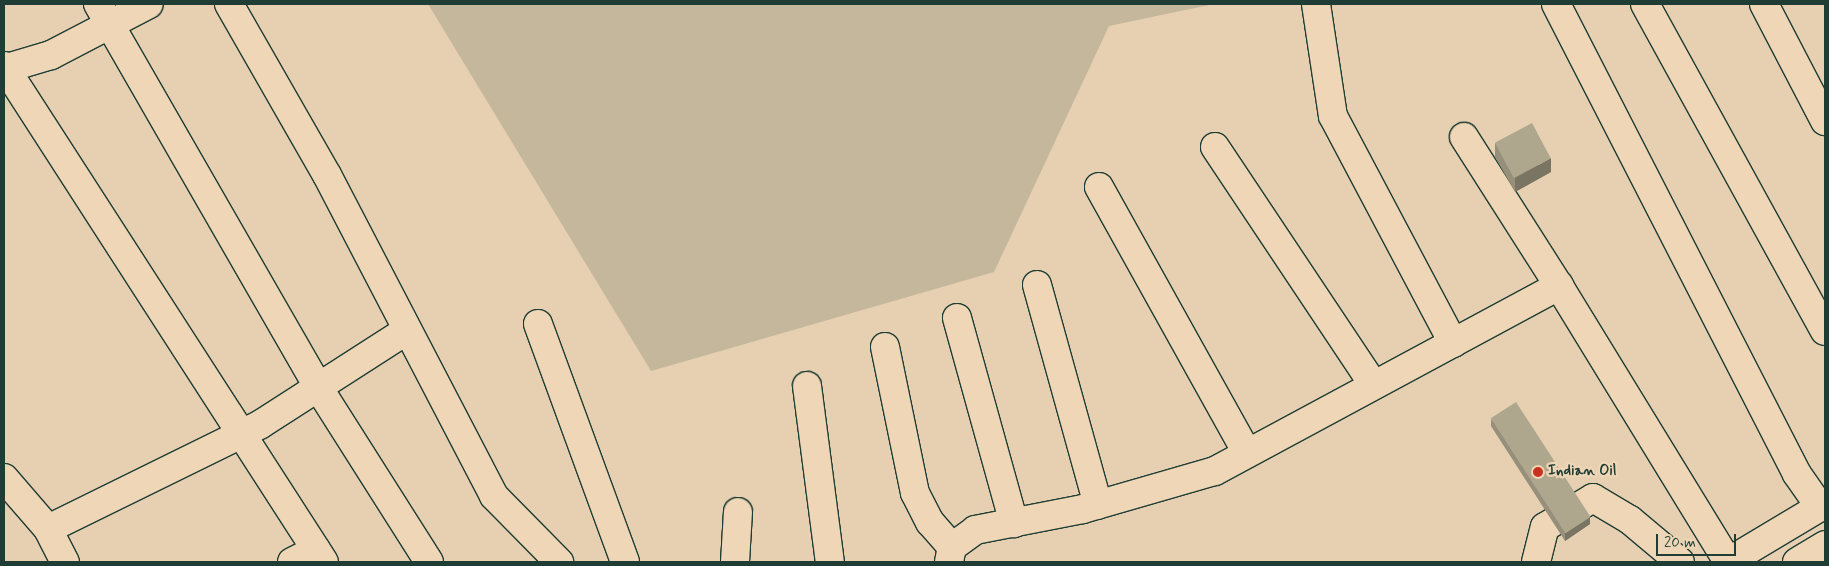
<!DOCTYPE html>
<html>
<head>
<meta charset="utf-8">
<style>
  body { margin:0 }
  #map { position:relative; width:1829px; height:566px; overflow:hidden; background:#e6d0b1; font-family:Mynerve,sans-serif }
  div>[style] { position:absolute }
  .green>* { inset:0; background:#c5b79c }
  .roads { filter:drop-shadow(1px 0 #1f3d34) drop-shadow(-1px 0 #1f3d34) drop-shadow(0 1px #1f3d34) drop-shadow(0 -1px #1f3d34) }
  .minor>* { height:28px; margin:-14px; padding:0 14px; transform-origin:14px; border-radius:14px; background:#eed6b6 }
  .major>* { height:28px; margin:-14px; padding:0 14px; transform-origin:14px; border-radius:14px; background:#eed6b6 }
  .wall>* { inset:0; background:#968f7a }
  .shaded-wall>* { inset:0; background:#7a7463 }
  .building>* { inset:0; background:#afa68e; transform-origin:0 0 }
  .dots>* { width:14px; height:14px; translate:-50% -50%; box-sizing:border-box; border:2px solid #eed6b6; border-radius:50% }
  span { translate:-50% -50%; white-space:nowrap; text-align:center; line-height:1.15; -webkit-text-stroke:4.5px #eed6b6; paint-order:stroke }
  .poi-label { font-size:15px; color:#1f3d34; font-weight:700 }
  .left { translate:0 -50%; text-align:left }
  .frame { position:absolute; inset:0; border:5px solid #1f3d34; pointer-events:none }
  .scale { position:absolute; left:1656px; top:534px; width:80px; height:22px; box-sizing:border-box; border:2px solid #1f3d34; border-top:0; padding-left:6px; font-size:15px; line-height:18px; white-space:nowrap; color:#1f3d34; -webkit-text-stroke:4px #eed6b6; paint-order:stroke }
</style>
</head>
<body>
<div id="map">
  <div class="green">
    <div style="clip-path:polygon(428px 4px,1214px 4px,1109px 26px,994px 272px,651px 371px)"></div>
  </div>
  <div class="roads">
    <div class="minor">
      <div style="left:98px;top:4px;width:442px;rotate:60.1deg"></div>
      <div style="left:318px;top:387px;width:207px;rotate:57.6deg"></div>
      <div style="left:229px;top:4px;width:197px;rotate:60.2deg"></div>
      <div style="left:327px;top:175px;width:362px;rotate:62.5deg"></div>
      <div style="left:494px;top:496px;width:93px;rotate:45.4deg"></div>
      <div style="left:1316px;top:4px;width:113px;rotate:81.4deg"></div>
      <div style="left:1333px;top:116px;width:257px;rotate:62.1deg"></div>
      <div style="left:1556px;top:4px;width:528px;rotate:62.85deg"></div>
      <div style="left:1797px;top:474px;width:40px;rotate:55.1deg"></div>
      <div style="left:1645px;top:4px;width:373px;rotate:61.2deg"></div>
      <div style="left:1764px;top:4px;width:132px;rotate:62.5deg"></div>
      <div style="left:4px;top:66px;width:590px;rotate:57.17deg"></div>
      <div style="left:4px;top:69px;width:49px;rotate:-16.6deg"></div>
      <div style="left:51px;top:55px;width:110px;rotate:-27.5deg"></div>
      <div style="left:1464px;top:137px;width:177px;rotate:57.5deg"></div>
      <div style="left:1215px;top:147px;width:286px;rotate:56.3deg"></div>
      <div style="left:1099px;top:187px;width:304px;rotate:60.9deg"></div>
      <div style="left:1037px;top:285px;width:228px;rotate:74.5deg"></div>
      <div style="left:957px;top:318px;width:213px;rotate:74.5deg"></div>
      <div style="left:538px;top:324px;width:253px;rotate:69.9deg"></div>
      <div style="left:885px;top:347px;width:149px;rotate:78.4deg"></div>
      <div style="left:915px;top:493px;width:33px;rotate:63deg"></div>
      <div style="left:930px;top:522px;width:33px;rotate:49deg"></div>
      <div style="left:807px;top:386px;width:177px;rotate:82.6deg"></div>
      <div style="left:4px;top:478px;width:67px;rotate:49.2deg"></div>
      <div style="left:48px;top:529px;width:37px;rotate:63deg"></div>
      <div style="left:48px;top:529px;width:237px;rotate:-26.2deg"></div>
      <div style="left:261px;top:424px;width:172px;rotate:-32.7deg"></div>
      <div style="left:292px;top:562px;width:27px;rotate:-27deg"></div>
      <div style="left:735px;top:562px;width:50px;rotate:-86.6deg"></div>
      <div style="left:949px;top:562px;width:15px;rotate:-79deg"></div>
      <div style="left:952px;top:547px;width:29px;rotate:-36deg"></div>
      <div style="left:975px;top:530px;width:110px;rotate:-11deg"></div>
      <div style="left:1083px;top:509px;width:137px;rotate:-16.1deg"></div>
      <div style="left:1215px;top:471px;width:391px;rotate:-28.3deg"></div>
      <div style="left:1559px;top:286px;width:324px;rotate:58.5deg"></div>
      <div style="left:1536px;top:562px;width:36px;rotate:-76deg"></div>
      <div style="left:1545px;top:527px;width:56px;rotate:-31.1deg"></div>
      <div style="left:1593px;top:498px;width:43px;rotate:30.7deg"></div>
      <div style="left:1630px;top:520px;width:65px;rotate:40deg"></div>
    </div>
    <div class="major">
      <div style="left:1728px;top:562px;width:113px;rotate:-30.9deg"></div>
      <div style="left:1797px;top:562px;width:33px;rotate:-31deg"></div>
    </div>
  </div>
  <div class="wall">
    <div style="clip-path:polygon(1495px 143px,1551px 172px,1515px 192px,1495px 157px)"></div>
    <div style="clip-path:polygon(1491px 419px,1590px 524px,1565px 541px,1491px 426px)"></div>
  </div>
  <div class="shaded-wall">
    <div style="clip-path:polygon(1551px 158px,1551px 172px,1515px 192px,1515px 178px)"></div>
    <div style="clip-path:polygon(1590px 517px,1590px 524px,1565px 541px,1565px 533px)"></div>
  </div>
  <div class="building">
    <div style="left:1532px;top:123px;width:40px;height:42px;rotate:62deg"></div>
    <div style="left:1516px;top:402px;width:137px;height:30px;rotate:57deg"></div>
  </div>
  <div class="dots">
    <div style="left:1538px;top:472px;background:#c8321e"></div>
  </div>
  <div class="poi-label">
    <span class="left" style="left:1548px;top:472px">Indian Oil</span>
  </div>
  <div class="frame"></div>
  <div class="scale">20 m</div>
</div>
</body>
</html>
